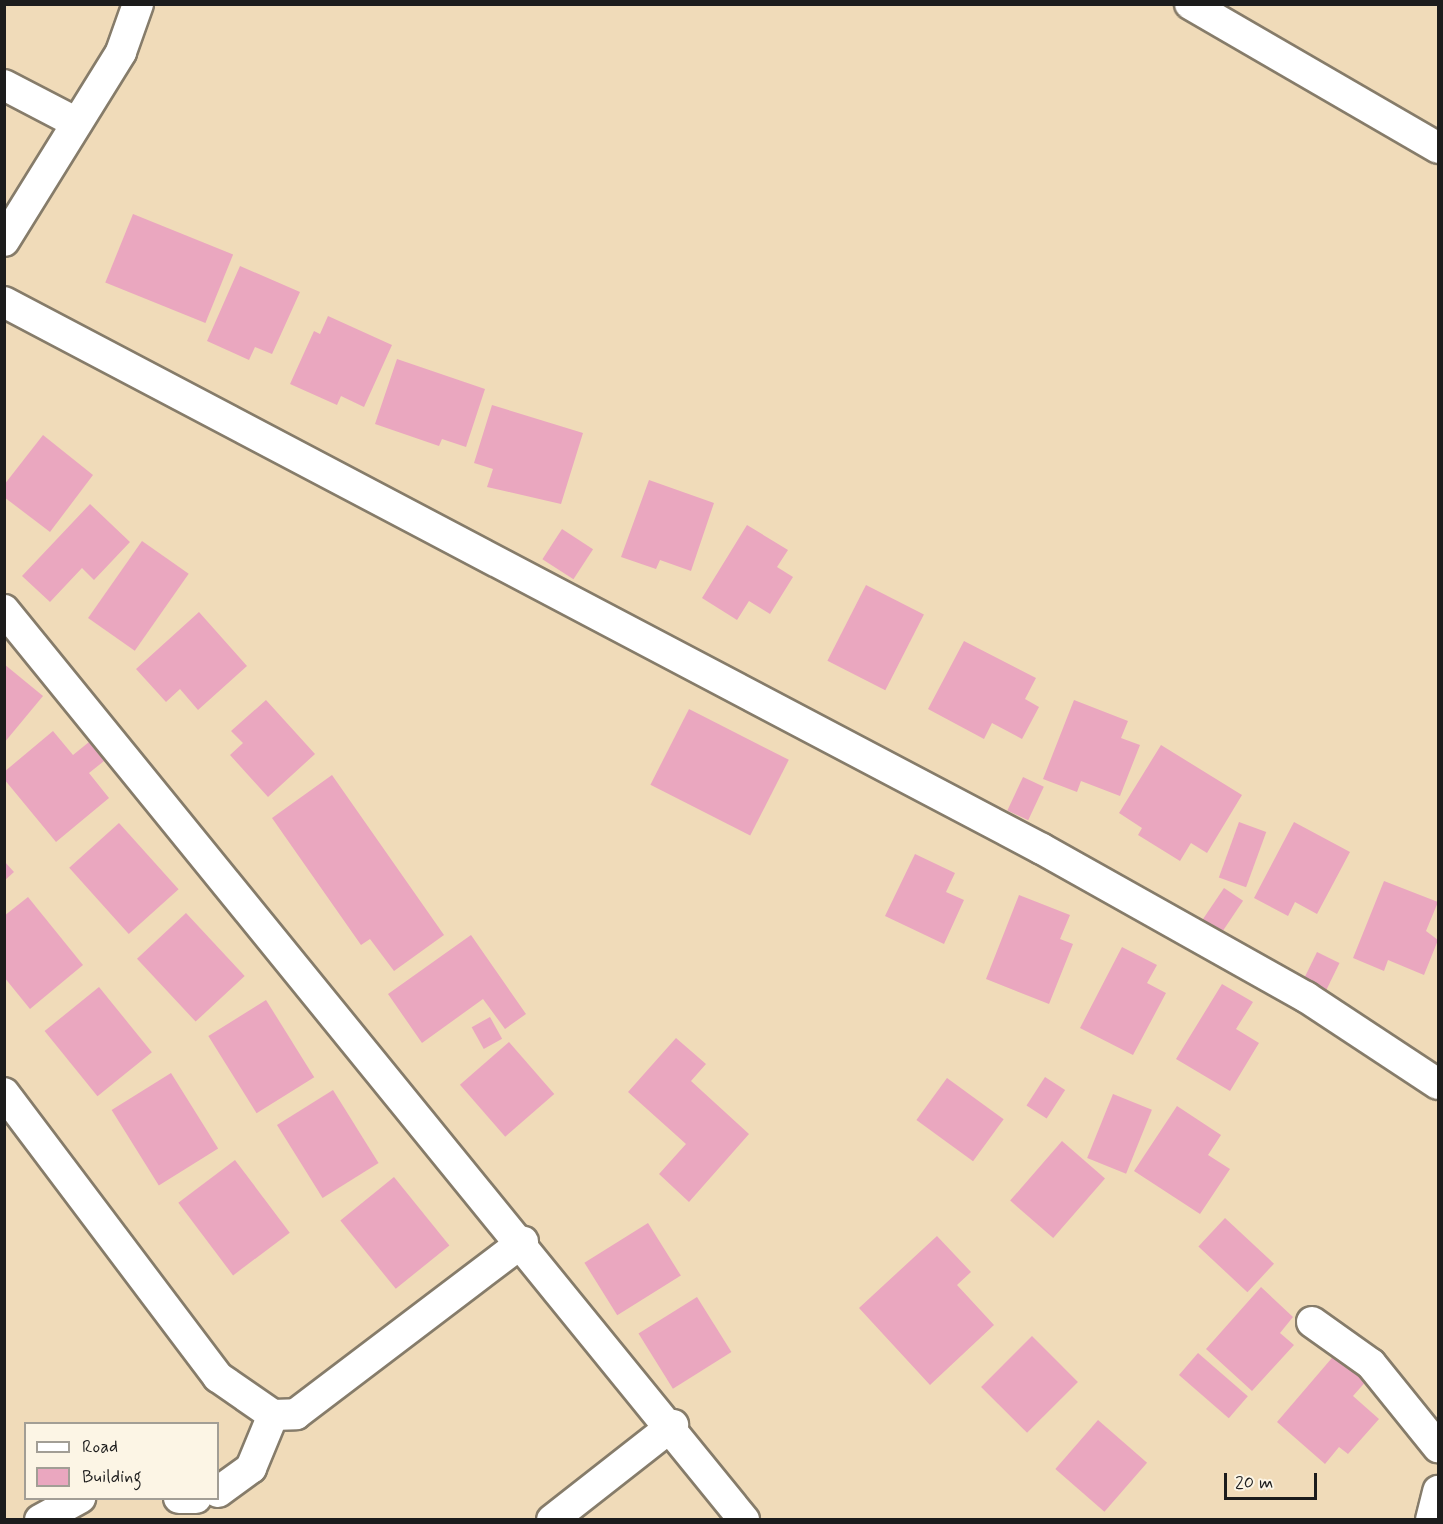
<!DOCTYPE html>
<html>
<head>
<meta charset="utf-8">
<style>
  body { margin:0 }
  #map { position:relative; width:1443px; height:1524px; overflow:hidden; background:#f0dbb9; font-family:Mynerve,sans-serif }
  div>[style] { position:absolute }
  .building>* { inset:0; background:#eaa7bf; transform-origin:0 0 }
  .roads { filter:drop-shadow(2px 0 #867c6a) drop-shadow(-2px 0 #867c6a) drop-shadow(0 2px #867c6a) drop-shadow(0 -2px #867c6a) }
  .minor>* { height:30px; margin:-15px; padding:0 15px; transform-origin:15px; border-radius:15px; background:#fff }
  span { translate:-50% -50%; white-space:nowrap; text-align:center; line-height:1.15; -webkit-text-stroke:5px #fcf5e5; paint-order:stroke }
  .frame { position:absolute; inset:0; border:6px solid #1c1c1c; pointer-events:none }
  .legend { position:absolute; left:24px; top:1422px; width:195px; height:78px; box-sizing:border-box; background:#fcf5e5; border:2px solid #a29e95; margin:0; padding:8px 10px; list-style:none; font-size:18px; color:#1c1c1c }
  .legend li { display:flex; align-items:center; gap:12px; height:30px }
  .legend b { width:30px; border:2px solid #a29e95 }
  .scale { position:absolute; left:1224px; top:1473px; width:93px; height:27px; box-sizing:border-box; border:3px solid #1c1c1c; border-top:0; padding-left:8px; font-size:18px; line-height:21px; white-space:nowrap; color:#1c1c1c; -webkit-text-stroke:4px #fcf5e5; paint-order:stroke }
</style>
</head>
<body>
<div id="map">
  <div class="building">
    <div style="left:133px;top:214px;width:108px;height:74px;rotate:22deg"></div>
    <div style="clip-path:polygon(240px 266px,300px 292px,272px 354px,255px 347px,249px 360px,207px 341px)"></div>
    <div style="clip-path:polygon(328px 316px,392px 345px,364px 407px,341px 396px,337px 405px,290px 384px,314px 331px,320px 334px)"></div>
    <div style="clip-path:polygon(397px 359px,485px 389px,466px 447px,442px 439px,439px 446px,375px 424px)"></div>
    <div style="clip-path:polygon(492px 405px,583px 433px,561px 504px,487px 487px,493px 469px,474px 463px)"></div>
    <div style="clip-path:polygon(43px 435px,93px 475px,50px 532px,4px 497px,4px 485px)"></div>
    <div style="clip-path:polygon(649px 480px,714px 503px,691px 571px,660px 560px,656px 569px,621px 557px)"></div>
    <div style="clip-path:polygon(90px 504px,130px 542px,94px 580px,82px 568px,50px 602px,22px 576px)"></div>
    <div style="clip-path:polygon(747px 525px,788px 550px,777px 567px,793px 577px,770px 614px,749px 601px,737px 620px,702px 598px)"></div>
    <div style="left:562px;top:529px;width:37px;height:36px;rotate:33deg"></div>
    <div style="left:142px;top:541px;width:57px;height:94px;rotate:35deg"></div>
    <div style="left:866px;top:585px;width:65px;height:85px;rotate:27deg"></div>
    <div style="clip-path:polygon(199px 612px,247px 666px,198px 710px,180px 689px,166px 702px,136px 669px)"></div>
    <div style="clip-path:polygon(964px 641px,1036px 678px,1025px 699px,1039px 707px,1022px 739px,992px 723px,984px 739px,928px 709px)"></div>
    <div style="clip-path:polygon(4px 664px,43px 696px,4px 743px)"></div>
    <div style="clip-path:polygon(266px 700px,315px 754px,268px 797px,230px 755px,243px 743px,231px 731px)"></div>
    <div style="clip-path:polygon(1074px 700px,1128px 721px,1121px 738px,1140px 745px,1120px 796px,1081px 781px,1077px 792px,1043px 779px)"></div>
    <div style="left:689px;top:709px;width:112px;height:85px;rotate:27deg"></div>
    <div style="clip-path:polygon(53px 731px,73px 755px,89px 742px,104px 761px,89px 773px,109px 798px,56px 842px,4px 779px,4px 772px)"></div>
    <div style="clip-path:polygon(1161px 745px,1242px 795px,1207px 853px,1191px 843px,1180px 861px,1138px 835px,1142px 828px,1119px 813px)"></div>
    <div style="clip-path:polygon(332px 775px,444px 935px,394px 971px,370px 939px,361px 945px,272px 818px)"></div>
    <div style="left:1023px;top:777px;width:23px;height:37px;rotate:25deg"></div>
    <div style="left:1239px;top:822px;width:29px;height:59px;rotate:20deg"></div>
    <div style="clip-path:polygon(1294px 822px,1350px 852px,1317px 914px,1295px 902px,1288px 916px,1254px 898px)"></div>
    <div style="left:119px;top:823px;width:89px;height:67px;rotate:48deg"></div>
    <div style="clip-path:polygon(915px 854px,955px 873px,946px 892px,964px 900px,944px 944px,885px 916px)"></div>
    <div style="clip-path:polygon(4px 861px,14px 872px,4px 881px)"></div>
    <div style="clip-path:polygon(1384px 881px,1438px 902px,1426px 931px,1438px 940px,1424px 975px,1388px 960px,1384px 971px,1353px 958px)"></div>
    <div style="left:1224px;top:888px;width:23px;height:42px;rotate:34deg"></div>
    <div style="clip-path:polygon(1019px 895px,1070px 915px,1060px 939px,1073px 944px,1049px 1004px,986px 979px)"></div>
    <div style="clip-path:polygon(28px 897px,83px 965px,30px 1009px,4px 977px,4px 916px)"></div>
    <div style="left:186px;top:913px;width:86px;height:67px;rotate:47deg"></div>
    <div style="clip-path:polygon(471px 935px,526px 1014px,505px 1029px,483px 999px,422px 1043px,388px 994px)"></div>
    <div style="clip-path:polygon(1122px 947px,1157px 965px,1147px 983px,1166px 993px,1133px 1055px,1080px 1028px)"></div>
    <div style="left:1317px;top:952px;width:25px;height:30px;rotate:26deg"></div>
    <div style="clip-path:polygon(1222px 984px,1253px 1002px,1236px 1029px,1259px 1043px,1230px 1091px,1176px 1059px)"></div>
    <div style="left:99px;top:987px;width:84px;height:70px;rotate:51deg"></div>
    <div style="left:266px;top:1000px;width:91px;height:68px;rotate:58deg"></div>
    <div style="left:490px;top:1017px;width:25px;height:21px;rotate:61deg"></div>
    <div style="clip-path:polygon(676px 1038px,706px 1064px,691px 1081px,749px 1134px,689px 1202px,659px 1174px,686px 1144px,628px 1092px)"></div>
    <div style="left:509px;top:1042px;width:69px;height:65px;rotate:49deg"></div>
    <div style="left:171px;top:1073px;width:89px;height:70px;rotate:58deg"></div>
    <div style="left:1045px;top:1077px;width:24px;height:34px;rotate:33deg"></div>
    <div style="left:947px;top:1078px;width:70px;height:52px;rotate:36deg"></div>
    <div style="left:333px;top:1090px;width:86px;height:66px;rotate:58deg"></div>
    <div style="left:1113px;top:1094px;width:42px;height:69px;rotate:22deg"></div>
    <div style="clip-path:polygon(1177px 1106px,1221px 1135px,1208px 1155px,1230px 1169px,1200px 1214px,1134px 1171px)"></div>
    <div style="left:1062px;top:1141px;width:57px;height:79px;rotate:41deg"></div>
    <div style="left:235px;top:1160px;width:91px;height:71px;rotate:53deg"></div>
    <div style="left:394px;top:1177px;width:88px;height:69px;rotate:51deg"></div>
    <div style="left:1225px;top:1218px;width:67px;height:39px;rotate:43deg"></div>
    <div style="left:648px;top:1223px;width:62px;height:75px;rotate:58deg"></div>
    <div style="clip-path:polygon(937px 1236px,971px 1272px,957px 1285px,994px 1325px,930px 1385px,859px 1308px)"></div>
    <div style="clip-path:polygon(1261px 1287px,1293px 1317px,1280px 1333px,1294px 1345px,1252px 1391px,1206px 1349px)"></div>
    <div style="left:697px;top:1297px;width:65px;height:69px;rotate:58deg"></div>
    <div style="left:1032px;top:1336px;width:65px;height:72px;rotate:45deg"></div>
    <div style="clip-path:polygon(1337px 1352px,1368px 1379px,1353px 1396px,1379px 1419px,1348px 1454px,1339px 1447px,1325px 1464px,1277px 1422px)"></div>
    <div style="left:1198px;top:1353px;width:66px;height:29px;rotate:41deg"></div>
    <div style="left:1098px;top:1420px;width:65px;height:65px;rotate:41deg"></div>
  </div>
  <div class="roads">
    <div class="minor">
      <div style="left:1190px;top:4px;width:287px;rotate:30.1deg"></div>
      <div style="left:4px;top:85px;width:82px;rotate:27.5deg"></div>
      <div style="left:4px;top:241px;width:222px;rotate:-58.2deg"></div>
      <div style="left:121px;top:52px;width:51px;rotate:-70.5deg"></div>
      <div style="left:4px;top:302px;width:1173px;rotate:27.79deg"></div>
      <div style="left:1042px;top:849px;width:303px;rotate:29.3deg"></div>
      <div style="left:1306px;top:997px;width:158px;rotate:33.4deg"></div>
      <div style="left:4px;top:610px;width:1173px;rotate:50.88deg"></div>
      <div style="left:4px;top:1093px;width:356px;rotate:53deg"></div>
      <div style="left:218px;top:1377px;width:67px;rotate:34.6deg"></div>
      <div style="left:273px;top:1415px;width:23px;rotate:-2deg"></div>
      <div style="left:296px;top:1414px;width:285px;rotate:-37.2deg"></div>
      <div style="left:1312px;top:1322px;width:72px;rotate:35.4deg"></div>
      <div style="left:1371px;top:1364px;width:107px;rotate:51.1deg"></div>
      <div style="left:218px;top:1492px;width:41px;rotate:-36deg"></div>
      <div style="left:251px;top:1468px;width:57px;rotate:-67.5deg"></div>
      <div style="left:179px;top:1498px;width:17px"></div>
      <div style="left:40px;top:1520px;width:46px;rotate:-28.8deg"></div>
      <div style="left:552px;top:1520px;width:154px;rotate:-38.1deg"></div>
      <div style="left:1431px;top:1520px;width:30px;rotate:-76deg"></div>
    </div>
  </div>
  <div class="frame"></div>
  <ul class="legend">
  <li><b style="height:8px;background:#fff"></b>Road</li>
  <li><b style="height:16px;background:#eaa7bf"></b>Building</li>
  </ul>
  <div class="scale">20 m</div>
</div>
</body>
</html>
